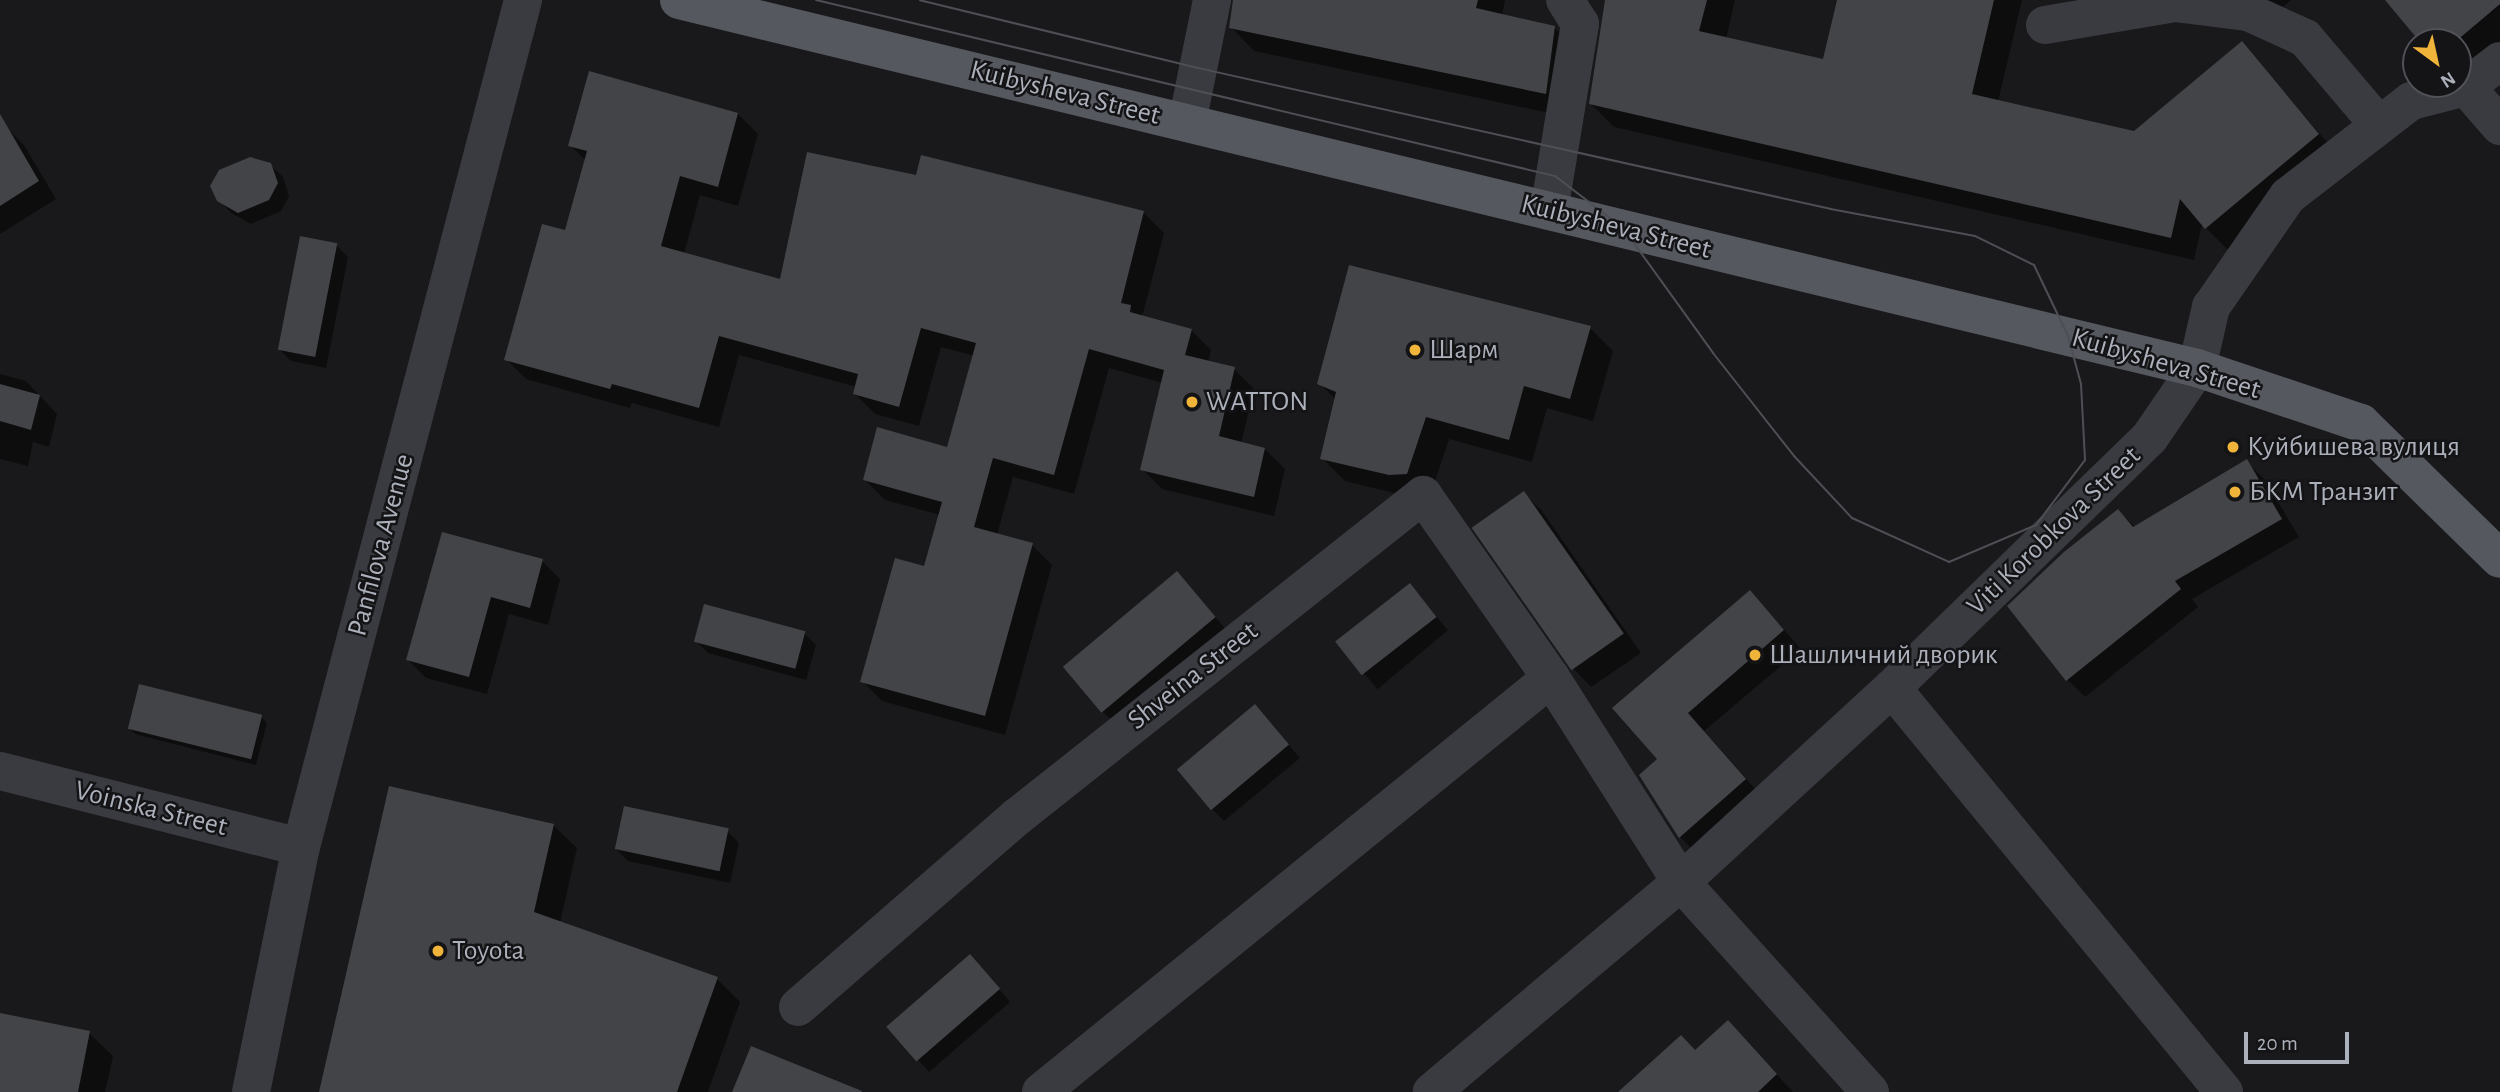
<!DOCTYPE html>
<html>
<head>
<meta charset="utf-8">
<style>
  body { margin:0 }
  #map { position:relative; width:2500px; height:1092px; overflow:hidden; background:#19191b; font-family:"Alegreya Sans",sans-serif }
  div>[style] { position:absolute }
  .shadow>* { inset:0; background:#0007; transform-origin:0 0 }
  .building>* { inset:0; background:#434448; transform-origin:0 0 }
  .minor>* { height:38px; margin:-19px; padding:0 19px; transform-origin:19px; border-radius:19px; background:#3a3b40 }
  .major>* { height:38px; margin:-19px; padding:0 19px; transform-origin:19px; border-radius:19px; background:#56585f }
  .tram>* { height:2px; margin:-1px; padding:0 1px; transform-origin:1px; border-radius:1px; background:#4d4f55 }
  .dots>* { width:19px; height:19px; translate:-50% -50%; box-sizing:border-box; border:4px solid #141416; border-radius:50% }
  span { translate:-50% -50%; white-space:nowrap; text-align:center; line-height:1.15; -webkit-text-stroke:5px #141416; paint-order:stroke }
  .street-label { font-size:28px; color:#abb0ba }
  .poi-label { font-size:28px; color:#abb0ba }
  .left { translate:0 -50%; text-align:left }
  .north { position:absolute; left:2402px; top:28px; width:70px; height:70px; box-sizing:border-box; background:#141416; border:2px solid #505258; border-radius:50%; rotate:147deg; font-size:19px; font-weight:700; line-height:28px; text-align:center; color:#abb0ba }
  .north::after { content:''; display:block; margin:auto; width:24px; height:32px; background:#f1b43b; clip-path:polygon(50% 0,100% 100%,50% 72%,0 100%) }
  .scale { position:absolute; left:2244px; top:1032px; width:105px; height:32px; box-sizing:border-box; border:4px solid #abb0ba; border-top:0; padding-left:9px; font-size:21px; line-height:24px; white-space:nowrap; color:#abb0ba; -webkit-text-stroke:5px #141416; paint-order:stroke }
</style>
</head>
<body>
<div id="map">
  <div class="shadow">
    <div style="clip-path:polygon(1234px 0,1505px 0,1502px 16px,1554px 27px,1578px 50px,1569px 117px,1254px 51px,1231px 27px)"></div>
    <div style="clip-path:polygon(1607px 0,1735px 0,1726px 39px,1824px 61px,1839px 0,2022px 0,1998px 102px,2134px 133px,2241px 44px,2341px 158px,2229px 251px,2202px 224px,2194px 260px,1614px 127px,1591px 104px)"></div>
    <div style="clip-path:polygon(2254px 0,2291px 0,2276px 13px)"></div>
    <div style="clip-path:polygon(2387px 0,2500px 0,2500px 46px,2458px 81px,2458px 42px,2422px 42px)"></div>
    <div style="clip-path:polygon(738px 114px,758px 134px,738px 206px,700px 195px,684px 254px,781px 281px,917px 177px,1144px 213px,1164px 233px,1142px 317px,1191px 330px,1211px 350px,1208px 362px,1234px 369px,1254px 389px,1241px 444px,1265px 449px,1285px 469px,1274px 516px,1162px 489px,1142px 469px,1163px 383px,1109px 368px,1074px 494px,1013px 477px,997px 535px,1032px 545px,1052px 565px,1005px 735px,882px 701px,862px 681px,925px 569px,940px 515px,885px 500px,865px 480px,949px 449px,975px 356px,941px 347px,919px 426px,875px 414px,855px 394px,857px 387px,739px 355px,719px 427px,632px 403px,630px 408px,526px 379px,506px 359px,566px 232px,586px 161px,570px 145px)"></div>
    <div style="clip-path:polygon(6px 127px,24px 145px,56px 199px,0 234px,0 130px)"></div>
    <div style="clip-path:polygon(270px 165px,283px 177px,289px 196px,281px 211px,251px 224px,231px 213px,219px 200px)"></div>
    <div style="clip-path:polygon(336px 245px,348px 257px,326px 368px,291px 361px,279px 349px)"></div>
    <div style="clip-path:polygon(1590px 328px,1613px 351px,1593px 421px,1547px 408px,1532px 462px,1449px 439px,1430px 496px,1414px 498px,1345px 481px,1322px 458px,1336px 400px,1319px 383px)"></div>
    <div style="clip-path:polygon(0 374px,26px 381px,57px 414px,49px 447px,33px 442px,28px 466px,0 459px)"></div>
    <div style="clip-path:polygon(2247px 462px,2265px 480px,2299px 537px,2192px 599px,2198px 607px,2085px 697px,2067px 679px,2118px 511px,2135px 527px)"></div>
    <div style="clip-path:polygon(1524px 494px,1542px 511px,1641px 653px,1591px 687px,1574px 669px,1475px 528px)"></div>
    <div style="clip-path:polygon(443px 534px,542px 561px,560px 579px,548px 625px,509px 614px,487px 694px,426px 678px,408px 660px)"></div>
    <div style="clip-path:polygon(1176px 573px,1232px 636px,1120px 728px,1102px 711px)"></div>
    <div style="left:1410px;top:585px;width:59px;height:92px;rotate:50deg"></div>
    <div style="clip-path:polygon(1750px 592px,1801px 649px,1704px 731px,1763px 798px,1698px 855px,1680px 837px,1659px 759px)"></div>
    <div style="clip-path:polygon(804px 633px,816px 645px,806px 680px,708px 653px,696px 641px)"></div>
    <div style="clip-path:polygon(261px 717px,267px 723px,256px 765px,135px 734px,129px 728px)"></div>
    <div style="clip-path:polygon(1267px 719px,1300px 758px,1224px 821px,1212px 809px)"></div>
    <div style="clip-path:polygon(553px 825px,577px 848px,560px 923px,717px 979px,740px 1002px,708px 1092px,321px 1092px)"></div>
    <div style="clip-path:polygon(727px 831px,739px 843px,730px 883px,628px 861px,616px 849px)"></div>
    <div style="clip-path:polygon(982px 969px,1010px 1002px,929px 1072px,888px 1027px)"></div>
    <div style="clip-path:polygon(0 1014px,89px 1033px,113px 1056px,105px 1092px,0 1092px)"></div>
    <div style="clip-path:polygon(1746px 1040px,1793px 1092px,1621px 1092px,1695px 1052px)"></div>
  </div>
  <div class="building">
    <div style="clip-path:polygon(1233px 0,1478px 0,1476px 8px,1555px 26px,1546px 94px,1229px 28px)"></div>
    <div style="clip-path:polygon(1605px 0,1707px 0,1699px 31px,1823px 59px,1837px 0,1994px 0,1972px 94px,2134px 131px,2242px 41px,2319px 134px,2205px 229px,2180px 199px,2171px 238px,1589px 104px)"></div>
    <div style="clip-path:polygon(2385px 0,2500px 0,2500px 4px,2455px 42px,2420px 42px)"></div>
    <div style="clip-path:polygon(589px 71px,738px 113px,718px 187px,680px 176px,661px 246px,780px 279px,807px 152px,916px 175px,921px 155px,1144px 211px,1121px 303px,1131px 305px,1130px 312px,1192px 329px,1185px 355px,1235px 367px,1219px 436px,1265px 448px,1254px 497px,1140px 470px,1164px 370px,1089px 349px,1054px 475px,993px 458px,974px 527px,1033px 543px,985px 716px,860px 682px,895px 558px,924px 566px,942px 502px,863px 480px,877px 427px,947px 447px,976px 343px,921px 328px,899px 407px,853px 394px,858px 374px,719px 336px,699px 408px,612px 384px,610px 389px,504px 360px,542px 224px,565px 230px,587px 151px,568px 146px)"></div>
    <div style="clip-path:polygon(0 114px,39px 181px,0 206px)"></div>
    <div style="clip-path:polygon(250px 157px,271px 163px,278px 183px,269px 200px,238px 213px,217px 201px,210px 186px,219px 170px)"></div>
    <div style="left:300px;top:236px;width:38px;height:116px;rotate:11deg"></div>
    <div style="clip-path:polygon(1349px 265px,1591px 326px,1570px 399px,1524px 386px,1509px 440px,1426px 417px,1407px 474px,1389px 475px,1320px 459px,1336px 392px,1317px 384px)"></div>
    <div style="clip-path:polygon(0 384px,40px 395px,31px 430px,0 421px)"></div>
    <div style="clip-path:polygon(2247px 459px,2282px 519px,2175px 581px,2181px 589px,2066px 681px,2007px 606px,2064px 552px,2118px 509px,2133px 527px)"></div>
    <div style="left:1524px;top:491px;width:174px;height:64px;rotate:55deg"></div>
    <div style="clip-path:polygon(442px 532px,543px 559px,530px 608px,491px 597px,469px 677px,406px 660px)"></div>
    <div style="left:1177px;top:571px;width:60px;height:149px;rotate:50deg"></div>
    <div style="left:1410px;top:583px;width:43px;height:95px;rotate:52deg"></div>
    <div style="clip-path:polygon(1750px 590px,1784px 630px,1688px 713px,1746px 779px,1679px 838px,1639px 775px,1657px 759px,1612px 708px)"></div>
    <div style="left:704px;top:604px;width:105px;height:39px;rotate:15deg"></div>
    <div style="left:139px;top:684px;width:127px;height:46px;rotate:14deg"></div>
    <div style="left:1255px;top:704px;width:53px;height:102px;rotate:50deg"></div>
    <div style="clip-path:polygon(389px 786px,554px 824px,534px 912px,718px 977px,677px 1092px,319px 1092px)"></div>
    <div style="left:624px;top:806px;width:107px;height:44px;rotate:12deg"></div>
    <div style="left:970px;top:954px;width:46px;height:111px;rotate:49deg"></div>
    <div style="clip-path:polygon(0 1013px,90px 1031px,78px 1092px,0 1092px)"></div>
    <div style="clip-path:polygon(1728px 1020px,1777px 1074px,1758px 1092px,1618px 1092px,1681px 1035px,1695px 1050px)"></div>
    <div style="clip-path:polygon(751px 1046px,862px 1091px,861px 1092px,732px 1092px)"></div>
  </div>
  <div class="minor">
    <div style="left:2045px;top:25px;width:132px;rotate:-9.6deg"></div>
    <div style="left:2175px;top:3px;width:74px;rotate:7deg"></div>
    <div style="left:2248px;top:12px;width:63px;rotate:24.5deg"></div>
    <div style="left:2305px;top:38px;width:114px;rotate:49.6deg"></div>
    <div style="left:2466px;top:87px;width:52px;rotate:48.9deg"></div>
    <div style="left:1187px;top:123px;width:126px;rotate:-78.5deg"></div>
    <div style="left:1549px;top:211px;width:190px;rotate:-80.6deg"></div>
    <div style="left:1580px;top:24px;width:28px;rotate:-122deg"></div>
    <div style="left:1892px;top:688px;width:523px;rotate:50.59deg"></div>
    <div style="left:0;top:771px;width:310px;rotate:14.2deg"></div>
    <div style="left:798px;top:1007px;width:291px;rotate:-41deg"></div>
    <div style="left:1018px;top:816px;width:517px;rotate:-38.4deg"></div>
    <div style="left:1423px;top:495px;width:223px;rotate:55deg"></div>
    <div style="left:1551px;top:678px;width:242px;rotate:57.5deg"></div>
    <div style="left:1681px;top:882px;width:326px;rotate:139.9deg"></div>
    <div style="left:251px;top:1092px;width:250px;rotate:-78.5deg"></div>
    <div style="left:301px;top:847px;width:876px;rotate:-75.31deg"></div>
    <div style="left:1041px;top:1092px;width:657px;rotate:-39.07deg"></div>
    <div style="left:1870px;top:1092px;width:283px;rotate:-132deg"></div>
    <div style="left:1681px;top:882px;width:287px;rotate:-42.6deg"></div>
    <div style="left:1892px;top:688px;width:360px;rotate:-44.2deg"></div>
    <div style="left:2150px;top:437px;width:83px;rotate:-55.7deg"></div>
    <div style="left:2197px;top:368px;width:63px;rotate:-77.1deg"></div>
    <div style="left:2211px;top:307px;width:135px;rotate:-55.3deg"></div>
    <div style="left:2288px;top:196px;width:155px;rotate:-37.7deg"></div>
    <div style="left:2411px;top:101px;width:57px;rotate:-14.3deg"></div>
    <div style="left:2466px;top:87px;width:43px;rotate:-37.4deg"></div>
  </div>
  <div class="major">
    <div style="left:679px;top:0;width:1562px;rotate:13.63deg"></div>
    <div style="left:2197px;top:368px;width:173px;rotate:18.5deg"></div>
    <div style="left:2361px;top:423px;width:194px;rotate:44.4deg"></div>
  </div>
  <div class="tram">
    <div style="left:816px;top:0;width:760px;rotate:13.4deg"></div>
    <div style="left:1555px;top:176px;width:86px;rotate:37.4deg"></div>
    <div style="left:1623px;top:228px;width:154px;rotate:54.2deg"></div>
    <div style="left:1713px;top:353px;width:131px;rotate:51.8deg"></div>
    <div style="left:1794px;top:456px;width:85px;rotate:46.9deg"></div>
    <div style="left:1852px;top:518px;width:107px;rotate:24.4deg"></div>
    <div style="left:1949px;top:562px;width:95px;rotate:-23deg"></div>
    <div style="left:2036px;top:525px;width:81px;rotate:-53deg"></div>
    <div style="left:2085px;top:460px;width:76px;rotate:-93deg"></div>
    <div style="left:2081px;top:384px;width:50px;rotate:-105.2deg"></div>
    <div style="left:2068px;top:336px;width:79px;rotate:-115.6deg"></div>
    <div style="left:2034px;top:265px;width:66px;rotate:-153.8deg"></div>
    <div style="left:1975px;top:236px;width:147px;rotate:-169.4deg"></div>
    <div style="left:1831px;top:209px;width:649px;rotate:-167.44deg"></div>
    <div style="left:1198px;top:68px;width:286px;rotate:-166.3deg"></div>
  </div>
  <div class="dots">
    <div style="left:1415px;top:350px;background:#f1b43b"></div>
    <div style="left:1192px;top:402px;background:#f1b43b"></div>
    <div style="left:2233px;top:447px;background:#f1b43b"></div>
    <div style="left:2235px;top:492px;background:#f1b43b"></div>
    <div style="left:1755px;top:655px;background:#f1b43b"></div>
    <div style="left:438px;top:951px;background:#f1b43b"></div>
  </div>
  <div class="street-label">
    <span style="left:1065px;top:93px;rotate:14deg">Kuibysheva Street</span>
    <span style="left:1616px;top:227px;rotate:14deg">Kuibysheva Street</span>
    <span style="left:2166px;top:364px;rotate:16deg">Kuibysheva Street</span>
    <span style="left:2054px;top:531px;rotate:-44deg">Viti Korobkova Street</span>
    <span style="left:381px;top:545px;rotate:-75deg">Panfilova Avenue</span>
    <span style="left:1193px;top:676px;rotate:-38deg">Shveina Street</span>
    <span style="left:151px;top:809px;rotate:14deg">Voinska Street</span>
  </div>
  <div class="poi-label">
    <span class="left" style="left:1429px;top:350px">Шарм</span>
    <span class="left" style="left:1206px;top:402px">WATTON</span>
    <span class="left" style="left:2247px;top:447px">Куйбишева вулиця</span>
    <span class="left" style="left:2249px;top:492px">БКМ Транзит</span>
    <span class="left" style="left:1769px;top:655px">Шашличний дворик</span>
    <span class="left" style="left:452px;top:951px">Toyota</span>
  </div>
  <div class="north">N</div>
  <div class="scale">20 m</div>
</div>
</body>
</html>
